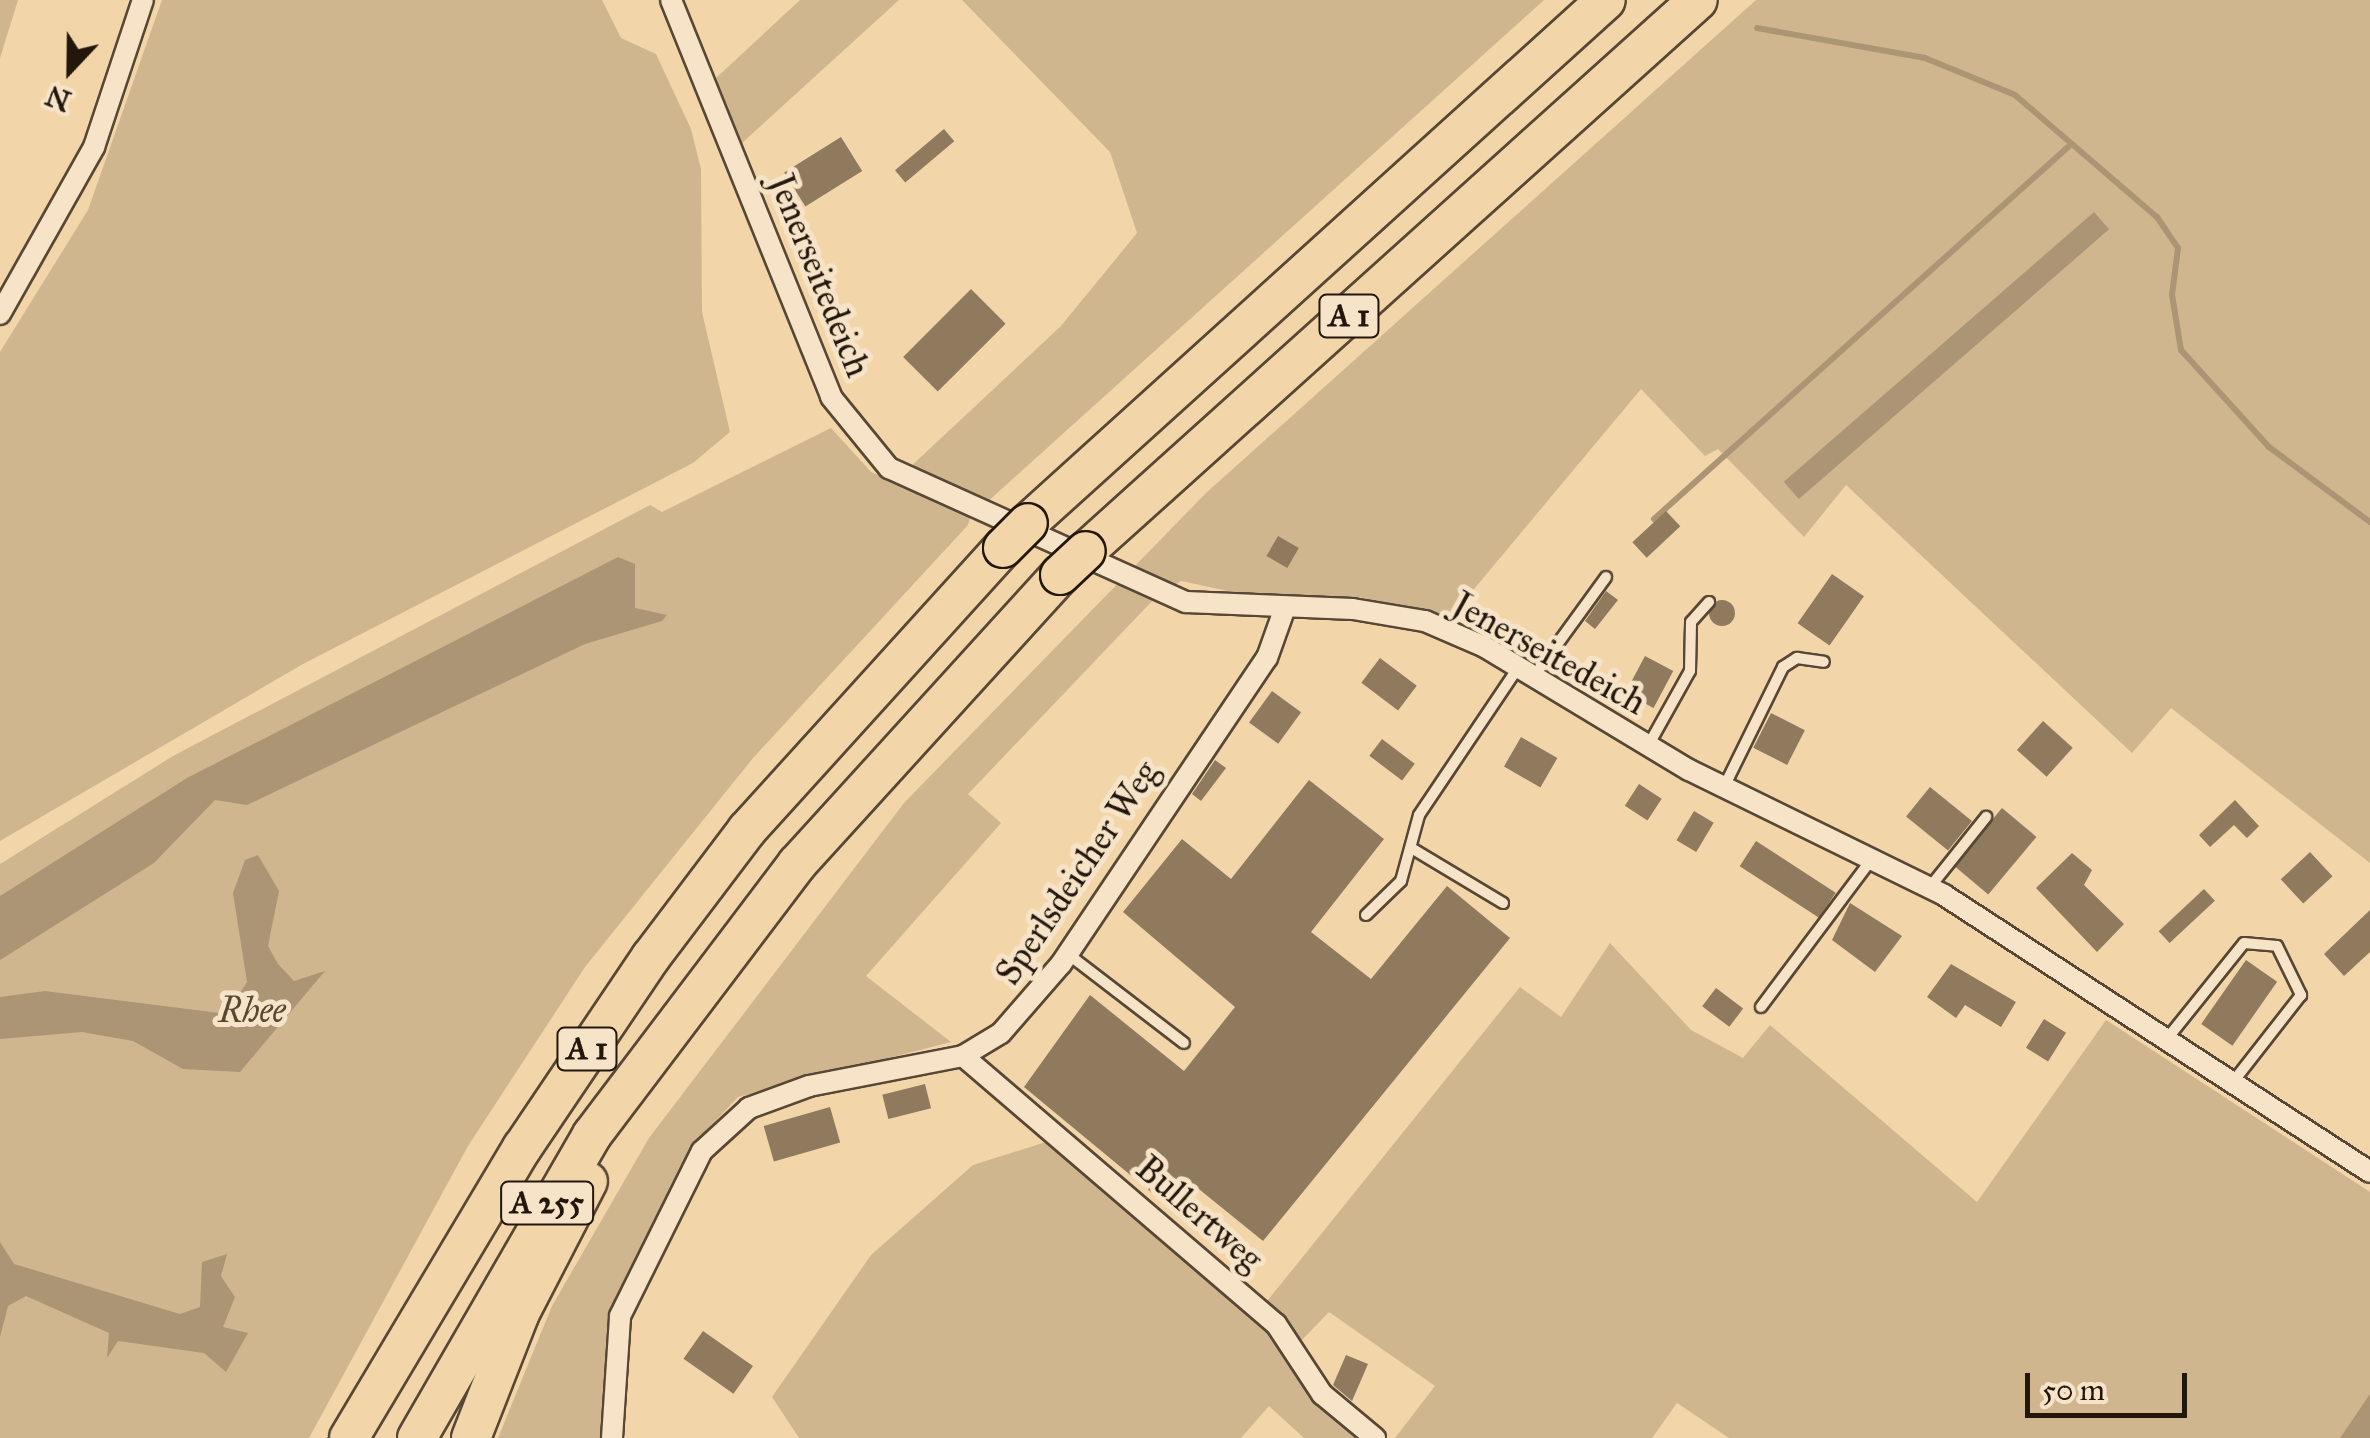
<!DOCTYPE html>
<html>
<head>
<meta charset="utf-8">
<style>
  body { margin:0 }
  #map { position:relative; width:2370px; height:1438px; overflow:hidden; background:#f2d6aa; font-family:"IM FELL Great Primer",serif }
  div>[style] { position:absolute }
  .green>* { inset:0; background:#cfb68f }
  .water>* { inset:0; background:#ac9574; transform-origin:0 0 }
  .stream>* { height:6px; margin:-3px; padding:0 3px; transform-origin:3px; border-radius:3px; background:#ac9574 }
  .building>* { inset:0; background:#8f7a5e; transform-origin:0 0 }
  .round { border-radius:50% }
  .roads { filter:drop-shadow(2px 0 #574734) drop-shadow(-2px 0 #574734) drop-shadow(0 2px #574734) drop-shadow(0 -2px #574734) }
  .lane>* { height:10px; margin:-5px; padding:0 5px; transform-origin:5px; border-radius:5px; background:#f7e4c8 }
  .street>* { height:20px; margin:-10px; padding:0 10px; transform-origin:10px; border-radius:10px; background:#f7e4c8 }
  .highway>* { height:38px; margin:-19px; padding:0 19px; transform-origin:19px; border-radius:19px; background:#f2d6aa }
  .bridges { filter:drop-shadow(2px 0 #23170c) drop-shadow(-2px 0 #23170c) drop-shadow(0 2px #23170c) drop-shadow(0 -2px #23170c) }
  .highway-bridge>* { height:38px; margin:-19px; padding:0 19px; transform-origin:19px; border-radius:19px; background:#f2d6aa }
  span { translate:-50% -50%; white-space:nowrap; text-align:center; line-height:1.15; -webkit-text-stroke:10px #f7e4c8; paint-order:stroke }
  .shield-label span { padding:2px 8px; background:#f7e4c8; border:2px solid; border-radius:8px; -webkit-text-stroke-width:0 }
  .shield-label { font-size:32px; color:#23170c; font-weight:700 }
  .street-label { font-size:35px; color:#23170c }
  .park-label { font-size:35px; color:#574733; font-style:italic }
  .north { position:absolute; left:20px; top:20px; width:100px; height:100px; -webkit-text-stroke:8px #f7e4c8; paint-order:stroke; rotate:202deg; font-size:28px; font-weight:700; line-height:40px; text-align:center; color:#23170c }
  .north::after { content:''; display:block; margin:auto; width:35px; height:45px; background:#23170c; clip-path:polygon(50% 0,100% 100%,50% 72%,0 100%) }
  .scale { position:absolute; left:2025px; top:1373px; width:162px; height:45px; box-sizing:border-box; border:5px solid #23170c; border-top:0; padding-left:12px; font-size:30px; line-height:35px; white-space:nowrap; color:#23170c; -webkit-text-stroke:8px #f7e4c8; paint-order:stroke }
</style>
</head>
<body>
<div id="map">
  <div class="green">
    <div style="clip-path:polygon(0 0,18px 0,0 58px)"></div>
    <div style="clip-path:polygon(162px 0,602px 0,621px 38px,656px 54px,691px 129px,701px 169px,702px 312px,730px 432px,693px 463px,303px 664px,0 841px,0 352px,88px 210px)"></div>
    <div style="clip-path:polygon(800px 0,899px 0,742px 143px,716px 78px)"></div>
    <div style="clip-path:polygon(962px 0,1544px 0,985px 504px,908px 469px,1061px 326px,1137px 233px,1110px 152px)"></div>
    <div style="clip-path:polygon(1756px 0,2370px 0,2370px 863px,2171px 708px,2132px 753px,1846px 485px,1804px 537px,1718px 449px,1705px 456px,1641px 389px,1449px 619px,1360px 597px,1261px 598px,1181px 581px,1155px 598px,968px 794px,1001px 823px,866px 976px,951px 1042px,738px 1097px,692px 1146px,611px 1314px,601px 1438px,498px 1438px,552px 1306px,649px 1138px,904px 803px,1206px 493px)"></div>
    <div style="clip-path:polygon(831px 428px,871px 472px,971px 515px,968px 525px,753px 758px,585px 967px,468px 1146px,309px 1438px,0 1438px,0 864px,173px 756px,650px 505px,662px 512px)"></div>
    <div style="clip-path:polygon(1610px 943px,1691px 1030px,1743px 1058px,1770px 1025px,1977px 1202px,2106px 1020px,2370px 1192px,2370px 1438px,1729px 1438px,1677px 1403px,1652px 1438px,1395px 1438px,1435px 1386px,1329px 1312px,1299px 1343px,1264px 1305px,1520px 987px,1561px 1017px)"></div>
    <div style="clip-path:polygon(1049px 1141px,1269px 1330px,1366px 1438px,1304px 1438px,1269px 1406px,1241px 1438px,799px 1438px,772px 1397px,871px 1255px,973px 1165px)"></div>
  </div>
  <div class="water">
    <div style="left:2094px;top:212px;width:23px;height:411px;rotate:49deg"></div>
    <div style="clip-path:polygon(618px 557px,635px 564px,635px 608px,667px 615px,662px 621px,585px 644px,247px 805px,215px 800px,154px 863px,0 960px,0 896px,187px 778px)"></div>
    <div style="clip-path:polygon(258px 855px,279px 891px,268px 946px,278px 964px,294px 981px,325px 971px,240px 1072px,183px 1069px,133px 1041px,82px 1032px,0 1039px,0 997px,45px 991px,227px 1014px,247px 982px,233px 893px,245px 860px)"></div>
    <div style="clip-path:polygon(0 1242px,14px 1264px,180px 1314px,200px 1307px,202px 1262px,227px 1254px,221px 1276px,235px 1297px,223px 1327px,248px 1333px,226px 1372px,204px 1353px,118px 1341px,107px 1358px,109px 1333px,26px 1296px,8px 1306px,0 1337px)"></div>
    <div style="clip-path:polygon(2370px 1394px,2370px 1438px,2340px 1438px)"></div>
  </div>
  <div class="stream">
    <div style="left:1757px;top:28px;width:171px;rotate:10.1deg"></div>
    <div style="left:1925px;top:58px;width:97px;rotate:22.3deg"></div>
    <div style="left:2015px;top:95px;width:187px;rotate:40.7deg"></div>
    <div style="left:2157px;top:217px;width:37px;rotate:56deg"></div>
    <div style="left:2178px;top:248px;width:47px;rotate:97.3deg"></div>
    <div style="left:2172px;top:295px;width:56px;rotate:80.7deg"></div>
    <div style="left:2181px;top:350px;width:131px;rotate:47.8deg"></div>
    <div style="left:2269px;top:447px;width:126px;rotate:36.6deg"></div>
    <div style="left:1654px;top:519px;width:557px;rotate:-41.94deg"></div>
  </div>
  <div class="building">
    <div style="left:944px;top:129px;width:16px;height:64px;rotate:50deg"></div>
    <div style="left:841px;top:137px;width:40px;height:67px;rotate:58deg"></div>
    <div style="left:971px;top:289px;width:49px;height:96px;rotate:45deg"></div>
    <div style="left:1666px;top:511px;width:21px;height:46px;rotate:47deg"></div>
    <div style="left:1278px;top:536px;width:24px;height:23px;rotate:30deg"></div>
    <div style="left:1832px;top:574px;width:39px;height:60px;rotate:35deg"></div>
    <div style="clip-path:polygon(1606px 591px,1618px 600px,1595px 629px,1585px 621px)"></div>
    <div class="round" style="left:1709px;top:600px;width:26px;height:26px"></div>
    <div style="left:1645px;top:656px;width:32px;height:42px;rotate:28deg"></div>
    <div style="left:1380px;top:658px;width:46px;height:31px;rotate:37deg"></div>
    <div style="left:1272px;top:691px;width:36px;height:39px;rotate:36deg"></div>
    <div style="left:1771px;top:713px;width:38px;height:39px;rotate:27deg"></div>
    <div style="left:2043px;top:721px;width:40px;height:39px;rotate:42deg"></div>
    <div style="left:1521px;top:737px;width:42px;height:34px;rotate:30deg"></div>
    <div style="left:1382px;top:739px;width:41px;height:21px;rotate:37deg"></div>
    <div style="clip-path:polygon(1215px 760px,1226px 768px,1201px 801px,1192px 794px)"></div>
    <div style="clip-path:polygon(1309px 780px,1384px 839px,1311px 932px,1371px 979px,1447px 886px,1510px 938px,1263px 1241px,1184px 1177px,1163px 1202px,1024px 1087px,1090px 995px,1184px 1071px,1235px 1007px,1123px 912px,1182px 839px,1231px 879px)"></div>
    <div style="left:1639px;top:784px;width:27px;height:26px;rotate:33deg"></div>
    <div style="left:1930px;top:787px;width:54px;height:38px;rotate:39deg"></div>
    <div style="clip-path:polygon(2235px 800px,2259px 826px,2247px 838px,2234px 825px,2210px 847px,2199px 835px)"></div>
    <div style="left:2002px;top:808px;width:45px;height:75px;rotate:40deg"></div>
    <div style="left:1694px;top:811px;width:23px;height:34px;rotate:31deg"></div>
    <div style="left:1756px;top:841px;width:95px;height:30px;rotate:33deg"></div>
    <div style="left:2310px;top:852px;width:33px;height:40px;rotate:47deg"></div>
    <div style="clip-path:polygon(2072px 853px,2092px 870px,2084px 885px,2124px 924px,2097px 952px,2036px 888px)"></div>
    <div style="left:2204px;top:889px;width:16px;height:62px;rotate:47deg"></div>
    <div style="clip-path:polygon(1850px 903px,1902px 936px,1875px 972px,1832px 940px)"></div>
    <div style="clip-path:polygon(2370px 910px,2370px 952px,2344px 976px,2324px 954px)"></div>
    <div style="left:2246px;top:960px;width:38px;height:78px;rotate:35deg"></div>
    <div style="clip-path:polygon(1951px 964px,2016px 1002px,2001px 1027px,1965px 1005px,1956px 1018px,1927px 997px)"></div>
    <div style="left:1716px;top:988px;width:34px;height:23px;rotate:37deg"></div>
    <div style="left:2044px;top:1019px;width:26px;height:34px;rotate:32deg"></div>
    <div style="left:925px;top:1084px;width:25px;height:44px;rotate:76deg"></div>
    <div style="left:830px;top:1107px;width:37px;height:69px;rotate:74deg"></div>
    <div style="left:703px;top:1331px;width:61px;height:34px;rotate:35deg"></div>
    <div style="clip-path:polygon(1346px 1355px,1368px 1364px,1352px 1401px,1333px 1385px)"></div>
  </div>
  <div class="roads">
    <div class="lane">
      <div style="left:1532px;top:679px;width:126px;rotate:-54deg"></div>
      <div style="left:1648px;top:746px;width:86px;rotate:-60.8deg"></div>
      <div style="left:1690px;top:671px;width:49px;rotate:-88.8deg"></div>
      <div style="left:1691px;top:622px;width:27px;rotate:-48deg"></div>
      <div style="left:1724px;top:787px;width:134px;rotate:-63.8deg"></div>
      <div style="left:1783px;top:667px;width:17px;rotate:-33deg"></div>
      <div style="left:1797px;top:658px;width:27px;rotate:8deg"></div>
      <div style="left:1413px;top:849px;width:105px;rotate:31deg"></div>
      <div style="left:1930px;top:887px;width:90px;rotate:-51.3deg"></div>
      <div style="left:1366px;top:915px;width:49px;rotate:-44.2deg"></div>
      <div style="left:1401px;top:881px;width:68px;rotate:-74.7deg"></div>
      <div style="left:1419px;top:815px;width:176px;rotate:-56.1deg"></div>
      <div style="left:1068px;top:954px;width:146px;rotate:37.5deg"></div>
      <div style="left:1761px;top:1007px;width:184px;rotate:-53.2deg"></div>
      <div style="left:2166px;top:1040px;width:124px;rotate:-51.2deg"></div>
      <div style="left:2244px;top:943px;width:33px;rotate:5deg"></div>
      <div style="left:2277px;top:946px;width:55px;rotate:63.9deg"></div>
      <div style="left:2301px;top:995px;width:110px;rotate:128deg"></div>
    </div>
    <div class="street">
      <div style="left:671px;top:0;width:428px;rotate:68deg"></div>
      <div style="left:831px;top:397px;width:92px;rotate:50.8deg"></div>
      <div style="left:889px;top:468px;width:326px;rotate:24.3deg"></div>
      <div style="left:1186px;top:602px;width:167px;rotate:2.4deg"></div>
      <div style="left:1353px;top:609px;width:73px;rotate:9.5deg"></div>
      <div style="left:1425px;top:621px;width:65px;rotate:23.4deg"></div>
      <div style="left:1485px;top:647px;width:238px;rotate:31.1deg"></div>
      <div style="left:1689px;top:770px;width:284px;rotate:26.1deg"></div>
      <div style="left:1944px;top:895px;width:508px;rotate:33.03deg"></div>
      <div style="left:0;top:314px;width:192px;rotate:-60.6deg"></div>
      <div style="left:94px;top:147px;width:155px;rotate:-71.6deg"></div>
      <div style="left:963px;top:1056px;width:412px;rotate:40.6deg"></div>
      <div style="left:1276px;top:1324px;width:84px;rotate:56.7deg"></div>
      <div style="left:1322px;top:1394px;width:69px;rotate:39.7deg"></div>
      <div style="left:612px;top:1438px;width:122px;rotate:-86.2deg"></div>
      <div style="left:620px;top:1316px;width:184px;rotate:-63.6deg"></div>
      <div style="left:702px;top:1151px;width:64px;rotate:-42.5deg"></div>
      <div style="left:749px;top:1108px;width:64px;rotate:-20.1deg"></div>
      <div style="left:809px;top:1086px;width:157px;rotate:-11deg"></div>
      <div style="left:963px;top:1056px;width:44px;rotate:-31.2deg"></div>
      <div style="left:1001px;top:1033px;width:91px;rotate:-49deg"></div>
      <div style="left:1061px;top:964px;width:369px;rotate:-56.1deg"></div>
      <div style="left:1267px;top:658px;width:48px;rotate:-70.4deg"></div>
    </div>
    <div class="highway">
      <div style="left:1028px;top:523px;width:779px;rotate:-42.14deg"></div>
      <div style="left:1086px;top:551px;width:823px;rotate:-42deg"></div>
      <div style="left:349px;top:1438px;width:338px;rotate:-59.2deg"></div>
      <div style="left:522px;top:1148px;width:230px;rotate:-56deg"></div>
      <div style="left:651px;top:957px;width:159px;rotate:-52.9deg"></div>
      <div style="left:747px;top:830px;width:381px;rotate:-47.8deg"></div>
      <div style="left:417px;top:1438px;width:350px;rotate:-60deg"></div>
      <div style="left:592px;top:1135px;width:340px;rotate:-52.9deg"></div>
      <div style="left:797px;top:864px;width:391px;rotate:-47.7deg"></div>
      <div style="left:471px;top:1438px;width:134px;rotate:-68.6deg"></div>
      <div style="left:520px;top:1313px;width:148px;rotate:-62.7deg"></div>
    </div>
  </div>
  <div class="bridges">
    <div class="highway-bridge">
      <div style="left:1003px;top:548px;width:35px;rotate:-45deg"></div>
      <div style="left:1060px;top:575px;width:35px;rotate:-43deg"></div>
    </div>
  </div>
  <div class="shield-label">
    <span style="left:1349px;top:316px">A 1</span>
    <span style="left:587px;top:1049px">A 1</span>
    <span style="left:547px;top:1203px">A 255</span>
  </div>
  <div class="street-label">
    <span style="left:819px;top:276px;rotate:68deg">Jenerseitedeich</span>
    <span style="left:1549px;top:654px;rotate:29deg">Jenerseitedeich</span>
    <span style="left:1078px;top:873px;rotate:-56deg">Sperlsdeicher Weg</span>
    <span style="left:1199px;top:1214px;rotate:41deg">Bullertweg</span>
  </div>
  <div class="park-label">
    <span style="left:252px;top:1011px">Rhee</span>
  </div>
  <div class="north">N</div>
  <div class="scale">50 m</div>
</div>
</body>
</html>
